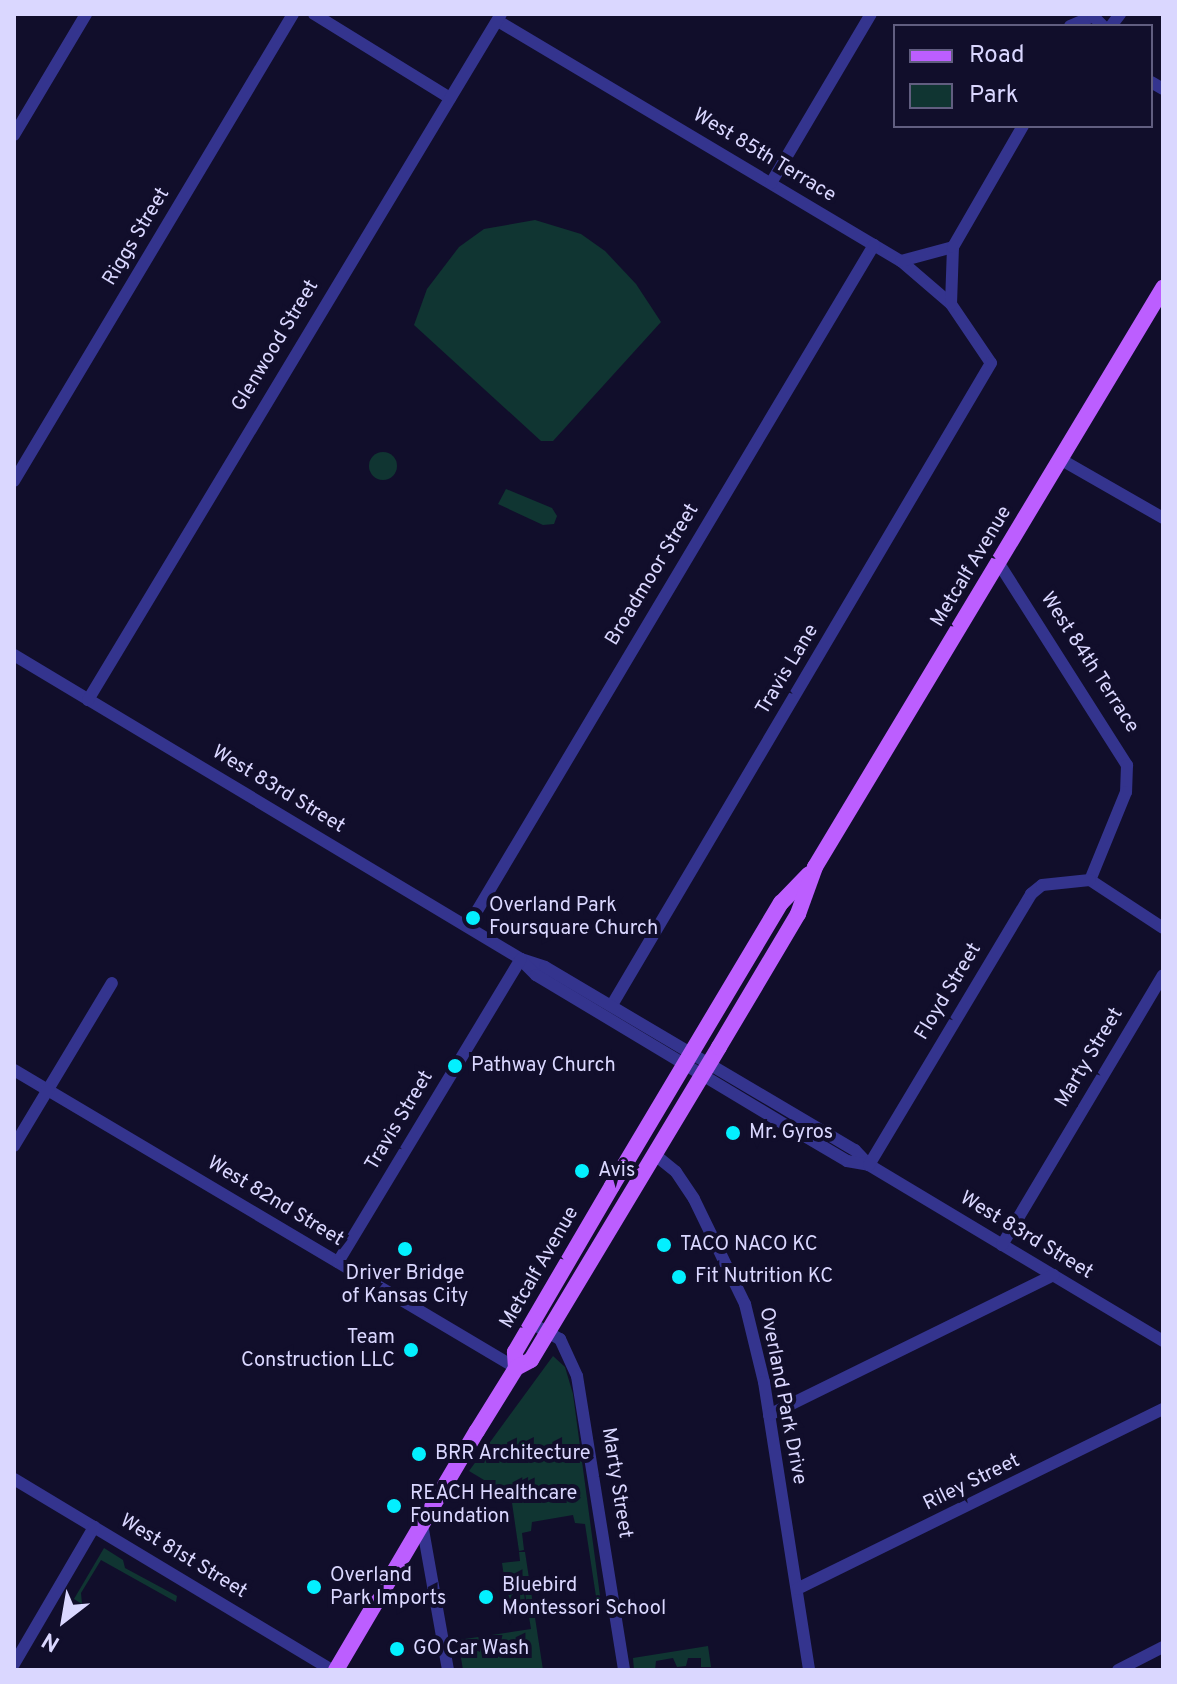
<!DOCTYPE html>
<html>
<head>
<meta charset="utf-8">
<style>
  body { margin:0 }
  #map { position:relative; width:1177px; height:1684px; overflow:hidden; background:#110e2b; font-family:Overpass,sans-serif }
  div>[style] { position:absolute }
  .green>* { inset:0; background:#103532 }
  .round { border-radius:50% }
  .minor>* { height:12px; margin:-6px; padding:0 6px; transform-origin:6px; border-radius:6px; background:#34348e }
  .major>* { height:16px; margin:-8px; padding:0 8px; transform-origin:8px; border-radius:8px; background:#bc5eff }
  .dots>* { width:22px; height:22px; translate:-50% -50%; box-sizing:border-box; border:4px solid #110e2b; border-radius:50% }
  span { translate:-50% -50%; white-space:nowrap; text-align:center; line-height:1.15; -webkit-text-stroke:8px #110e2b; paint-order:stroke }
  .street-label { font-size:20px; color:#dad7ff }
  .poi-label { font-size:20px; color:#dad7ff }
  .left { translate:0 -50%; text-align:left }
  .right { translate:-100% -50%; text-align:right }
  .frame { position:absolute; inset:0; border:16px solid #dad7ff; pointer-events:none }
  .legend { position:absolute; left:893px; top:24px; width:260px; height:104px; box-sizing:border-box; background:#110e2b; border:2px solid #615e80; margin:0; padding:10px 14px; list-style:none; font-size:24px; color:#dad7ff }
  .legend li { display:flex; align-items:center; gap:16px; height:40px }
  .legend b { width:40px; border:2px solid #615e80 }
  .north { position:absolute; left:24px; top:1580px; width:80px; height:80px; -webkit-text-stroke:6px #110e2b; paint-order:stroke; rotate:211deg; font-size:22px; font-weight:700; line-height:32px; text-align:center; color:#dad7ff }
  .north::after { content:''; display:block; margin:auto; width:28px; height:36px; background:#dad7ff; clip-path:polygon(50% 0,100% 100%,50% 72%,0 100%) }
</style>
</head>
<body>
<div id="map">
  <div class="green">
    <div style="clip-path:polygon(535px 220px,581px 234px,605px 251px,636px 284px,661px 322px,553px 441px,541px 441px,414px 325px,427px 289px,459px 247px,484px 229px)"></div>
    <div class="round" style="left:369px;top:452px;width:28px;height:28px"></div>
    <div style="clip-path:polygon(506px 489px,552px 508px,557px 516px,554px 524px,543px 525px,498px 504px)"></div>
    <div style="clip-path:polygon(553px 1356px,565px 1367px,573px 1394px,601px 1603px,597px 1603px,585px 1524px,575px 1523px,573px 1515px,532px 1522px,531px 1531px,522px 1533px,524px 1550px,519px 1551px,511px 1496px,469px 1471px)"></div>
    <div style="clip-path:polygon(104px 1548px,123px 1560px,125px 1568px,177px 1596px,176px 1602px,101px 1560px,81px 1593px,82px 1604px,74px 1599px)"></div>
    <div style="clip-path:polygon(519px 1552px,525px 1552px,543px 1670px,463px 1670px,458px 1640px,531px 1629px,521px 1568px,525px 1601px,508px 1604px,502px 1563px,520px 1561px)"></div>
    <div style="clip-path:polygon(708px 1646px,711px 1667px,701px 1667px,701px 1658px,688px 1658px,686px 1666px,677px 1667px,673px 1658px,656px 1661px,655px 1670px,634px 1670px,633px 1658px)"></div>
  </div>
  <div class="minor">
    <div style="left:314px;top:14px;width:160px;rotate:31.7deg"></div>
    <div style="left:498px;top:21px;width:469px;rotate:30.8deg"></div>
    <div style="left:901px;top:261px;width:66px;rotate:40.7deg"></div>
    <div style="left:951px;top:304px;width:71px;rotate:55.9deg"></div>
    <div style="left:991px;top:363px;width:746px;rotate:120.56deg"></div>
    <div style="left:1070px;top:26px;width:25px;rotate:-23deg"></div>
    <div style="left:1093px;top:16px;width:14px;rotate:45deg"></div>
    <div style="left:1111px;top:26px;width:15px;rotate:-53deg"></div>
    <div style="left:1151px;top:82px;width:14px;rotate:30deg"></div>
    <div style="left:14px;top:135px;width:141px;rotate:-59.2deg"></div>
    <div style="left:771px;top:183px;width:196px;rotate:-59.4deg"></div>
    <div style="left:901px;top:261px;width:54px;rotate:-15.1deg"></div>
    <div style="left:951px;top:304px;width:57px;rotate:-88deg"></div>
    <div style="left:953px;top:247px;width:140px;rotate:-60deg"></div>
    <div style="left:1060px;top:459px;width:119px;rotate:29.8deg"></div>
    <div style="left:14px;top:481px;width:544px;rotate:-59.14deg"></div>
    <div style="left:998px;top:562px;width:241px;rotate:57.6deg"></div>
    <div style="left:1127px;top:765px;width:27px;rotate:92deg"></div>
    <div style="left:1126px;top:792px;width:95px;rotate:112.2deg"></div>
    <div style="left:14px;top:655px;width:591px;rotate:30.95deg"></div>
    <div style="left:521px;top:959px;width:25px;rotate:18deg"></div>
    <div style="left:545px;top:967px;width:360px;rotate:30.6deg"></div>
    <div style="left:855px;top:1150px;width:21px;rotate:47deg"></div>
    <div style="left:869px;top:1165px;width:343px;rotate:30.9deg"></div>
    <div style="left:88px;top:700px;width:801px;rotate:-58.95deg"></div>
    <div style="left:1090px;top:880px;width:87px;rotate:33.3deg"></div>
    <div style="left:468px;top:926px;width:793px;rotate:-59.2deg"></div>
    <div style="left:522px;top:961px;width:20px;rotate:45deg"></div>
    <div style="left:536px;top:975px;width:292px;rotate:31deg"></div>
    <div style="left:786px;top:1125px;width:71px;rotate:30.5deg"></div>
    <div style="left:847px;top:1161px;width:22px;rotate:10deg"></div>
    <div style="left:14px;top:1070px;width:584px;rotate:30.69deg"></div>
    <div style="left:14px;top:1146px;width:190px;rotate:-59deg"></div>
    <div style="left:654px;top:1154px;width:28px;rotate:39deg"></div>
    <div style="left:676px;top:1172px;width:32px;rotate:56deg"></div>
    <div style="left:694px;top:1199px;width:117px;rotate:64.1deg"></div>
    <div style="left:745px;top:1304px;width:80px;rotate:76.3deg"></div>
    <div style="left:764px;top:1382px;width:291px;rotate:81.1deg"></div>
    <div style="left:869px;top:1165px;width:316px;rotate:-59.1deg"></div>
    <div style="left:1031px;top:894px;width:14px;rotate:-39deg"></div>
    <div style="left:1042px;top:885px;width:48px;rotate:-5.9deg"></div>
    <div style="left:1002px;top:1245px;width:314px;rotate:-59.2deg"></div>
    <div style="left:338px;top:1262px;width:354px;rotate:-58.9deg"></div>
    <div style="left:540px;top:1328px;width:23px;rotate:29deg"></div>
    <div style="left:560px;top:1339px;width:41px;rotate:65.3deg"></div>
    <div style="left:577px;top:1376px;width:298px;rotate:80.9deg"></div>
    <div style="left:769px;top:1415px;width:317px;rotate:-26.2deg"></div>
    <div style="left:14px;top:1479px;width:371px;rotate:31deg"></div>
    <div style="left:422px;top:1524px;width:148px;rotate:79.9deg"></div>
    <div style="left:797px;top:1589px;width:408px;rotate:-26.2deg"></div>
    <div style="left:14px;top:1664px;width:159px;rotate:-59.7deg"></div>
    <div style="left:1118px;top:1670px;width:51px;rotate:-27.1deg"></div>
  </div>
  <div class="major">
    <div style="left:516px;top:1368px;width:16px;rotate:-94deg"></div>
    <div style="left:515px;top:1352px;width:192px;rotate:-59.7deg"></div>
    <div style="left:612px;top:1186px;width:330px;rotate:-59.2deg"></div>
    <div style="left:781px;top:903px;width:40px;rotate:-46deg"></div>
    <div style="left:336px;top:1670px;width:277px;rotate:-59.5deg"></div>
    <div style="left:477px;top:1431px;width:74px;rotate:-58.2deg"></div>
    <div style="left:516px;top:1368px;width:17px;rotate:-28deg"></div>
    <div style="left:531px;top:1360px;width:365px;rotate:-59deg"></div>
    <div style="left:719px;top:1047px;width:155px;rotate:-59.3deg"></div>
    <div style="left:798px;top:914px;width:50px;rotate:-70.1deg"></div>
    <div style="left:815px;top:867px;width:676px;rotate:-58.99deg"></div>
  </div>
  <div class="dots">
    <div style="left:473px;top:918px;background:#03f0ff"></div>
    <div style="left:455px;top:1066px;background:#03f0ff"></div>
    <div style="left:733px;top:1133px;background:#03f0ff"></div>
    <div style="left:582px;top:1171px;background:#03f0ff"></div>
    <div style="left:664px;top:1245px;background:#03f0ff"></div>
    <div style="left:405px;top:1249px;background:#03f0ff"></div>
    <div style="left:679px;top:1277px;background:#03f0ff"></div>
    <div style="left:411px;top:1350px;background:#03f0ff"></div>
    <div style="left:419px;top:1454px;background:#03f0ff"></div>
    <div style="left:394px;top:1506px;background:#03f0ff"></div>
    <div style="left:314px;top:1587px;background:#03f0ff"></div>
    <div style="left:486px;top:1597px;background:#03f0ff"></div>
    <div style="left:397px;top:1649px;background:#03f0ff"></div>
  </div>
  <div class="street-label">
    <span style="left:764px;top:156px;rotate:31deg">West 85th Terrace</span>
    <span style="left:137px;top:237px;rotate:-59deg">Riggs Street</span>
    <span style="left:276px;top:346px;rotate:-59deg">Glenwood Street</span>
    <span style="left:972px;top:567px;rotate:-59deg">Metcalf Avenue</span>
    <span style="left:653px;top:575px;rotate:-59deg">Broadmoor Street</span>
    <span style="left:1089px;top:663px;rotate:57deg">West 84th Terrace</span>
    <span style="left:788px;top:670px;rotate:-59deg">Travis Lane</span>
    <span style="left:278px;top:790px;rotate:31deg">West 83rd Street</span>
    <span style="left:949px;top:992px;rotate:-59deg">Floyd Street</span>
    <span style="left:1090px;top:1058px;rotate:-59deg">Marty Street</span>
    <span style="left:400px;top:1121px;rotate:-59deg">Travis Street</span>
    <span style="left:275px;top:1202px;rotate:31deg">West 82nd Street</span>
    <span style="left:1026px;top:1236px;rotate:31deg">West 83rd Street</span>
    <span style="left:540px;top:1268px;rotate:-60deg">Metcalf Avenue</span>
    <span style="left:782px;top:1396px;rotate:79deg">Overland Park Drive</span>
    <span style="left:616px;top:1483px;rotate:81deg">Marty Street</span>
    <span style="left:972px;top:1483px;rotate:-26deg">Riley Street</span>
    <span style="left:183px;top:1557px;rotate:31deg">West 81st Street</span>
  </div>
  <div class="poi-label">
    <span class="left" style="left:489px;top:918px">Overland Park<br>Foursquare Church</span>
    <span class="left" style="left:471px;top:1066px">Pathway Church</span>
    <span class="left" style="left:749px;top:1133px">Mr. Gyros</span>
    <span class="left" style="left:598px;top:1171px">Avis</span>
    <span class="left" style="left:680px;top:1245px">TACO NACO KC</span>
    <span style="left:405px;top:1286px">Driver Bridge<br>of Kansas City</span>
    <span class="left" style="left:695px;top:1277px">Fit Nutrition KC</span>
    <span class="right" style="left:395px;top:1350px">Team<br>Construction LLC</span>
    <span class="left" style="left:435px;top:1454px">BRR Architecture</span>
    <span class="left" style="left:410px;top:1506px">REACH Healthcare<br>Foundation</span>
    <span class="left" style="left:330px;top:1588px">Overland<br>Park Imports</span>
    <span class="left" style="left:502px;top:1598px">Bluebird<br>Montessori School</span>
    <span class="left" style="left:413px;top:1649px">GO Car Wash</span>
  </div>
  <div class="frame"></div>
  <ul class="legend">
  <li><b style="height:10px;background:#bc5eff"></b>Road</li>
  <li><b style="height:22px;background:#103532"></b>Park</li>
  </ul>
  <div class="north">N</div>
</div>
</body>
</html>
